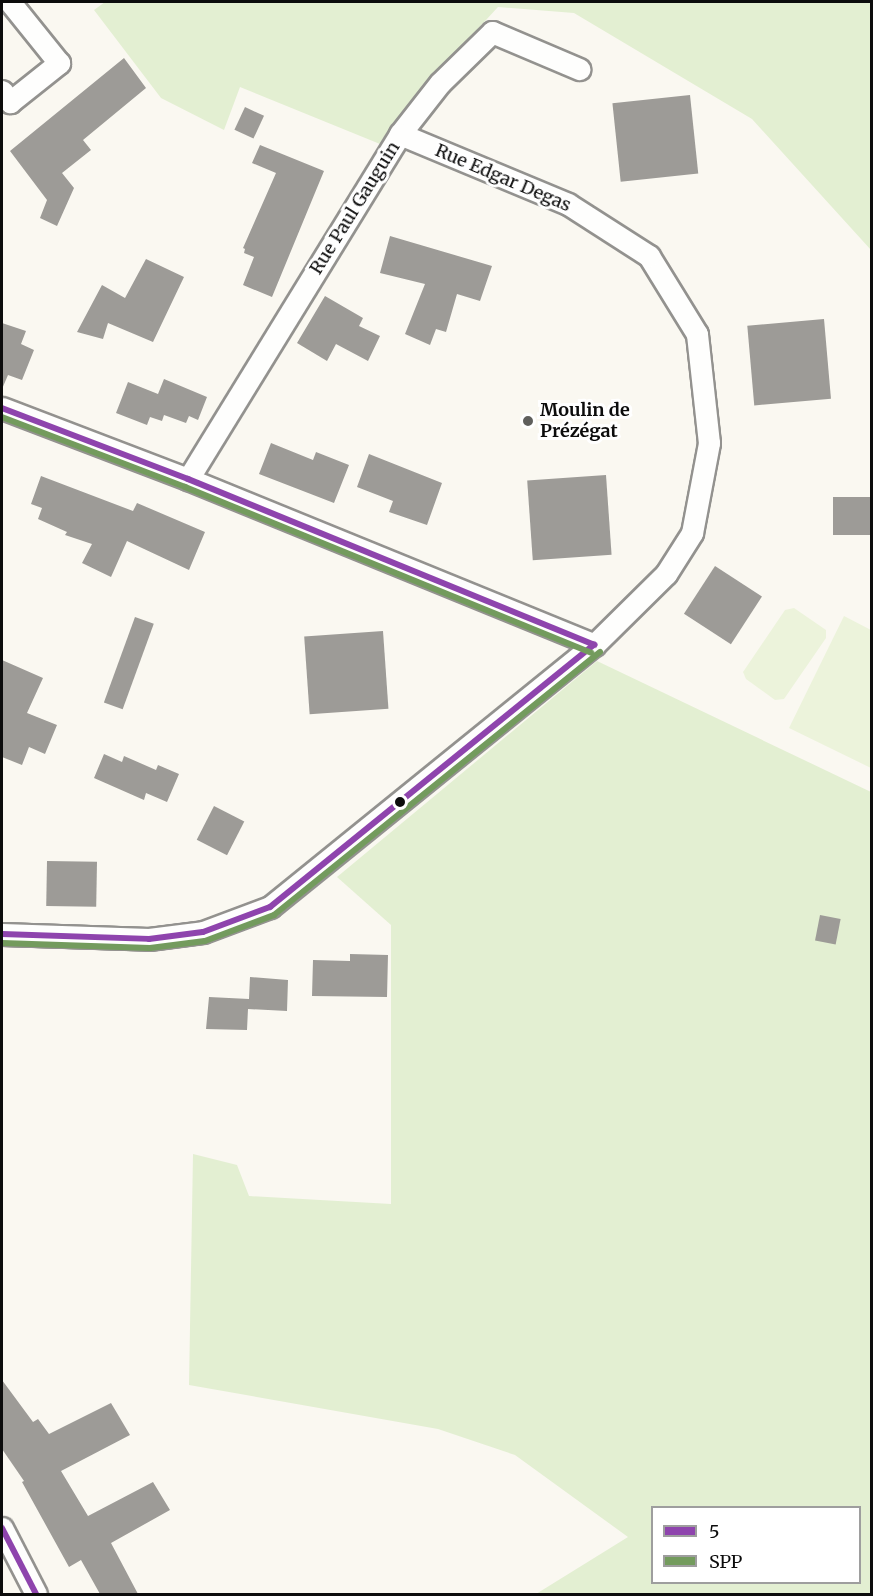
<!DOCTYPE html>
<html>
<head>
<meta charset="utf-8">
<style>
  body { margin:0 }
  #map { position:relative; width:873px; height:1596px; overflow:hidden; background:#faf8f1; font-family:Merriweather,serif }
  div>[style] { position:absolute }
  .green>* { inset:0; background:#e3efd2 }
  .pitch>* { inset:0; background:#ecf3db }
  .building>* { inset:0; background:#9d9b97; transform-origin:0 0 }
  .roads { filter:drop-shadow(2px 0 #93928f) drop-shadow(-2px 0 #93928f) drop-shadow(0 2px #93928f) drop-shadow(0 -2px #93928f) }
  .street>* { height:21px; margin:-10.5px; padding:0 10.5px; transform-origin:10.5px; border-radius:10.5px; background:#fefefd }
  .bus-1>* { height:6px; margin:-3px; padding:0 3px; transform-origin:3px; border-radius:3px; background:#8e44ad }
  .bus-2>* { height:6px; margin:-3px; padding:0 3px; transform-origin:3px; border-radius:3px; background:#739b5d }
  .dots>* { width:16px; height:16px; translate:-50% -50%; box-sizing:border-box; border:3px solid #fff; border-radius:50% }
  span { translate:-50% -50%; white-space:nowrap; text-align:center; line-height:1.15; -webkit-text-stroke:6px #fff; paint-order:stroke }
  .street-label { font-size:18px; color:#0c0c0c }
  .poi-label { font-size:18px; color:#0c0c0c; font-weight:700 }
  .left { translate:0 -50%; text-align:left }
  .frame { position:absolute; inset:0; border:3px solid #0c0c0c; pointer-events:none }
  .legend { position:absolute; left:651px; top:1506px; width:210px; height:78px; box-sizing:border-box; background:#fff; border:2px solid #9e9e9e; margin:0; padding:8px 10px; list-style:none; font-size:18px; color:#0c0c0c }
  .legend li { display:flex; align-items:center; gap:12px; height:30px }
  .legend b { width:30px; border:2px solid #9e9e9e }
</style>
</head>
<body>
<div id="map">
  <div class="green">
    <div style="clip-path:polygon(105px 2px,871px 2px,871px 250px,752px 119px,574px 13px,498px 7px,426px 85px,380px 144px,240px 87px,224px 130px,161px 98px,94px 10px)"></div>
    <div style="clip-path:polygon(evenodd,597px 661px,871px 792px,871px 1594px,536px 1594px,628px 1537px,515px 1455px,438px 1429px,189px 1385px,193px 1154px,237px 1165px,249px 1196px,391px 1204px,391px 925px,337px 877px,597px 661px,652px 1508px,860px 1508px,860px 1582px,652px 1582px,652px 1508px)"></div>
  </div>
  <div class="pitch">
    <div style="clip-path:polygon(794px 608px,826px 630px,826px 638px,784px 699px,775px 700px,746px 679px,743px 672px,785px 610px)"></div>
    <div style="clip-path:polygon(844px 616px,871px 630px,871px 768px,789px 728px)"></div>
  </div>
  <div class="building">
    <div style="clip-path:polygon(124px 58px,146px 88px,83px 140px,91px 150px,62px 173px,74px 188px,57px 226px,40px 218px,47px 200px,10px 151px)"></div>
    <div style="left:690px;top:95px;width:79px;height:78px;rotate:84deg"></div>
    <div style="left:245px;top:107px;width:21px;height:25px;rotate:25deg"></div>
    <div style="clip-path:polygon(260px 145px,324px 171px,272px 297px,243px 285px,254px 257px,244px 253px,245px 249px,243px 248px,276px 173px,252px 163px)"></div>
    <div style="clip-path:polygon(390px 236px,492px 266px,480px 301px,457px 294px,446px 332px,436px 329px,430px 345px,405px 334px,425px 284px,380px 273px)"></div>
    <div style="clip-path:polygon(146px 259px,184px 277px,153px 342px,108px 323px,103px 339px,77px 332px,102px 285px,125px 298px)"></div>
    <div style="clip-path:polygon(325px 296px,363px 318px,359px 326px,380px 336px,368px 361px,336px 344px,327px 361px,297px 343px)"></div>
    <div style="left:824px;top:319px;width:80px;height:77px;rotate:85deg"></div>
    <div style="clip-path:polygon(2px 323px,26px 331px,21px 344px,34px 350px,22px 380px,8px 375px,2px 389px)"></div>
    <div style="clip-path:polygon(164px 379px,207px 397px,198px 420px,189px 416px,186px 423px,164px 415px,162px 421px,150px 417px,147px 425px,116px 413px,128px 382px,158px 394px)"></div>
    <div style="clip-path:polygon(271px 443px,313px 460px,316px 452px,349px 465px,334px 503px,259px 474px)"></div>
    <div style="clip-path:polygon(369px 454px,442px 483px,427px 525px,389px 512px,393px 501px,357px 487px)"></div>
    <div style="left:606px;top:475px;width:80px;height:79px;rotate:86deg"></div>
    <div style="clip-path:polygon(41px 476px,133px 511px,137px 503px,205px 532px,189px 570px,127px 541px,111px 577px,82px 563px,92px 544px,65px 535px,67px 532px,38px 519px,42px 508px,31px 504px)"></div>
    <div style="left:872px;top:497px;width:38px;height:39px;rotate:90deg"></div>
    <div style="left:715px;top:566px;width:56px;height:57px;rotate:33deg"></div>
    <div style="left:135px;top:617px;width:20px;height:91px;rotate:20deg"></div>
    <div style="left:383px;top:631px;width:78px;height:79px;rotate:86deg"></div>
    <div style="clip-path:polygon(2px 660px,43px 678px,27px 713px,57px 725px,45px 754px,29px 747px,22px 765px,2px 757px)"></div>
    <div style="clip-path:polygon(104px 754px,122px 762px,124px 756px,156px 770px,158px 765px,179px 774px,167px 802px,146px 793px,144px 800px,94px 778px)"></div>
    <div style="left:214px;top:806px;width:34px;height:38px;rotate:27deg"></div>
    <div style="left:47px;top:861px;width:50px;height:45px;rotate:1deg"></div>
    <div style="left:820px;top:915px;width:21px;height:26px;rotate:11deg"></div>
    <div style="clip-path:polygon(350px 954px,388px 955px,387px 997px,312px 996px,313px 960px,350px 961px)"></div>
    <div style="clip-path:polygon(250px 977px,288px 980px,287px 1011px,248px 1009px,247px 1030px,206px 1029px,209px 997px,249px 999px)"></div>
    <div style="clip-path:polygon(2px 1380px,33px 1422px,38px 1419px,49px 1434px,111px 1403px,130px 1435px,61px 1471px,88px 1516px,153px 1482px,170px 1510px,111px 1543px,138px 1594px,100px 1594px,81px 1560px,69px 1567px,22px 1482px,24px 1481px,2px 1449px)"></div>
  </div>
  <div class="roads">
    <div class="street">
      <div style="left:2px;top:91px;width:14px;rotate:54deg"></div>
      <div style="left:10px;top:102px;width:63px;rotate:-38.5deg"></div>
      <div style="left:59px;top:63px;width:78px;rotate:-128.8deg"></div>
      <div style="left:2px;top:408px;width:199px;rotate:20.9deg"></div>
      <div style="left:188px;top:479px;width:439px;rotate:22.2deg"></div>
      <div style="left:188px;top:479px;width:405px;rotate:-58.4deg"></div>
      <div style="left:400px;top:134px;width:65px;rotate:-51.9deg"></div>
      <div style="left:440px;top:83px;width:73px;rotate:-44.4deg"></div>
      <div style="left:492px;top:32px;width:95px;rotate:23deg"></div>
      <div style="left:2px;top:934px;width:147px;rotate:1.9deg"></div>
      <div style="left:149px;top:939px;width:54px;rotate:-7.4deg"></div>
      <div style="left:203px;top:932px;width:72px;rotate:-20.5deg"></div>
      <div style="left:270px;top:907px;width:417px;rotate:-39deg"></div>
      <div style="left:594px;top:645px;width:101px;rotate:-44.6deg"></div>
      <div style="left:666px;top:574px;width:49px;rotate:-57.6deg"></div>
      <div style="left:692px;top:533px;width:92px;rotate:-79.3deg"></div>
      <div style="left:709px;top:443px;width:110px;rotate:-96.3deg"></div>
      <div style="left:697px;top:334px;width:92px;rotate:-121.6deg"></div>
      <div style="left:649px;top:256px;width:96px;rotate:-147.3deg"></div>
      <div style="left:568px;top:204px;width:182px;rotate:-157.4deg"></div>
      <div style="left:2px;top:1528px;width:74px;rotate:62.7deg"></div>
    </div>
  </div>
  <div class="bus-1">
    <div style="left:2px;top:408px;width:199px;rotate:20.9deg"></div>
    <div style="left:188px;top:479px;width:439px;rotate:22.2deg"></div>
    <div style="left:2px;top:934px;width:147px;rotate:1.9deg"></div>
    <div style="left:149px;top:939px;width:54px;rotate:-7.4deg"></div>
    <div style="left:203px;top:932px;width:72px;rotate:-20.5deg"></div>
    <div style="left:270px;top:907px;width:417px;rotate:-39deg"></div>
    <div style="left:2px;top:1528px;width:74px;rotate:62.7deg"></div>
  </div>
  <div class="bus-2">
    <div style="left:2px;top:417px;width:196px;rotate:20.9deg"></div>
    <div style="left:185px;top:487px;width:439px;rotate:22.2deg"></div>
    <div style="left:2px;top:943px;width:148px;rotate:1.9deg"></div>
    <div style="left:150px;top:948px;width:55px;rotate:-7.3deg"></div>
    <div style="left:205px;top:941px;width:74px;rotate:-20.6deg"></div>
    <div style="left:274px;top:915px;width:419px;rotate:-38.9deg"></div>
  </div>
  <div class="dots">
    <div style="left:528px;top:421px;background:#5f5f5c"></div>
    <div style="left:400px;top:802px;background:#0c0c0c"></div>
  </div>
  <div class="street-label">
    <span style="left:503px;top:178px;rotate:23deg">Rue Edgar Degas</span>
    <span style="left:355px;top:208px;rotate:-58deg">Rue Paul Gauguin</span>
  </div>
  <div class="poi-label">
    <span class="left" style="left:540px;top:421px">Moulin de<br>Prézégat</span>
  </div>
  <div class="frame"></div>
  <ul class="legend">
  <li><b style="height:8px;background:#8e44ad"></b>5</li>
  <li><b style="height:8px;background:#739b5d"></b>SPP</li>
  </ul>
</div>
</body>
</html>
